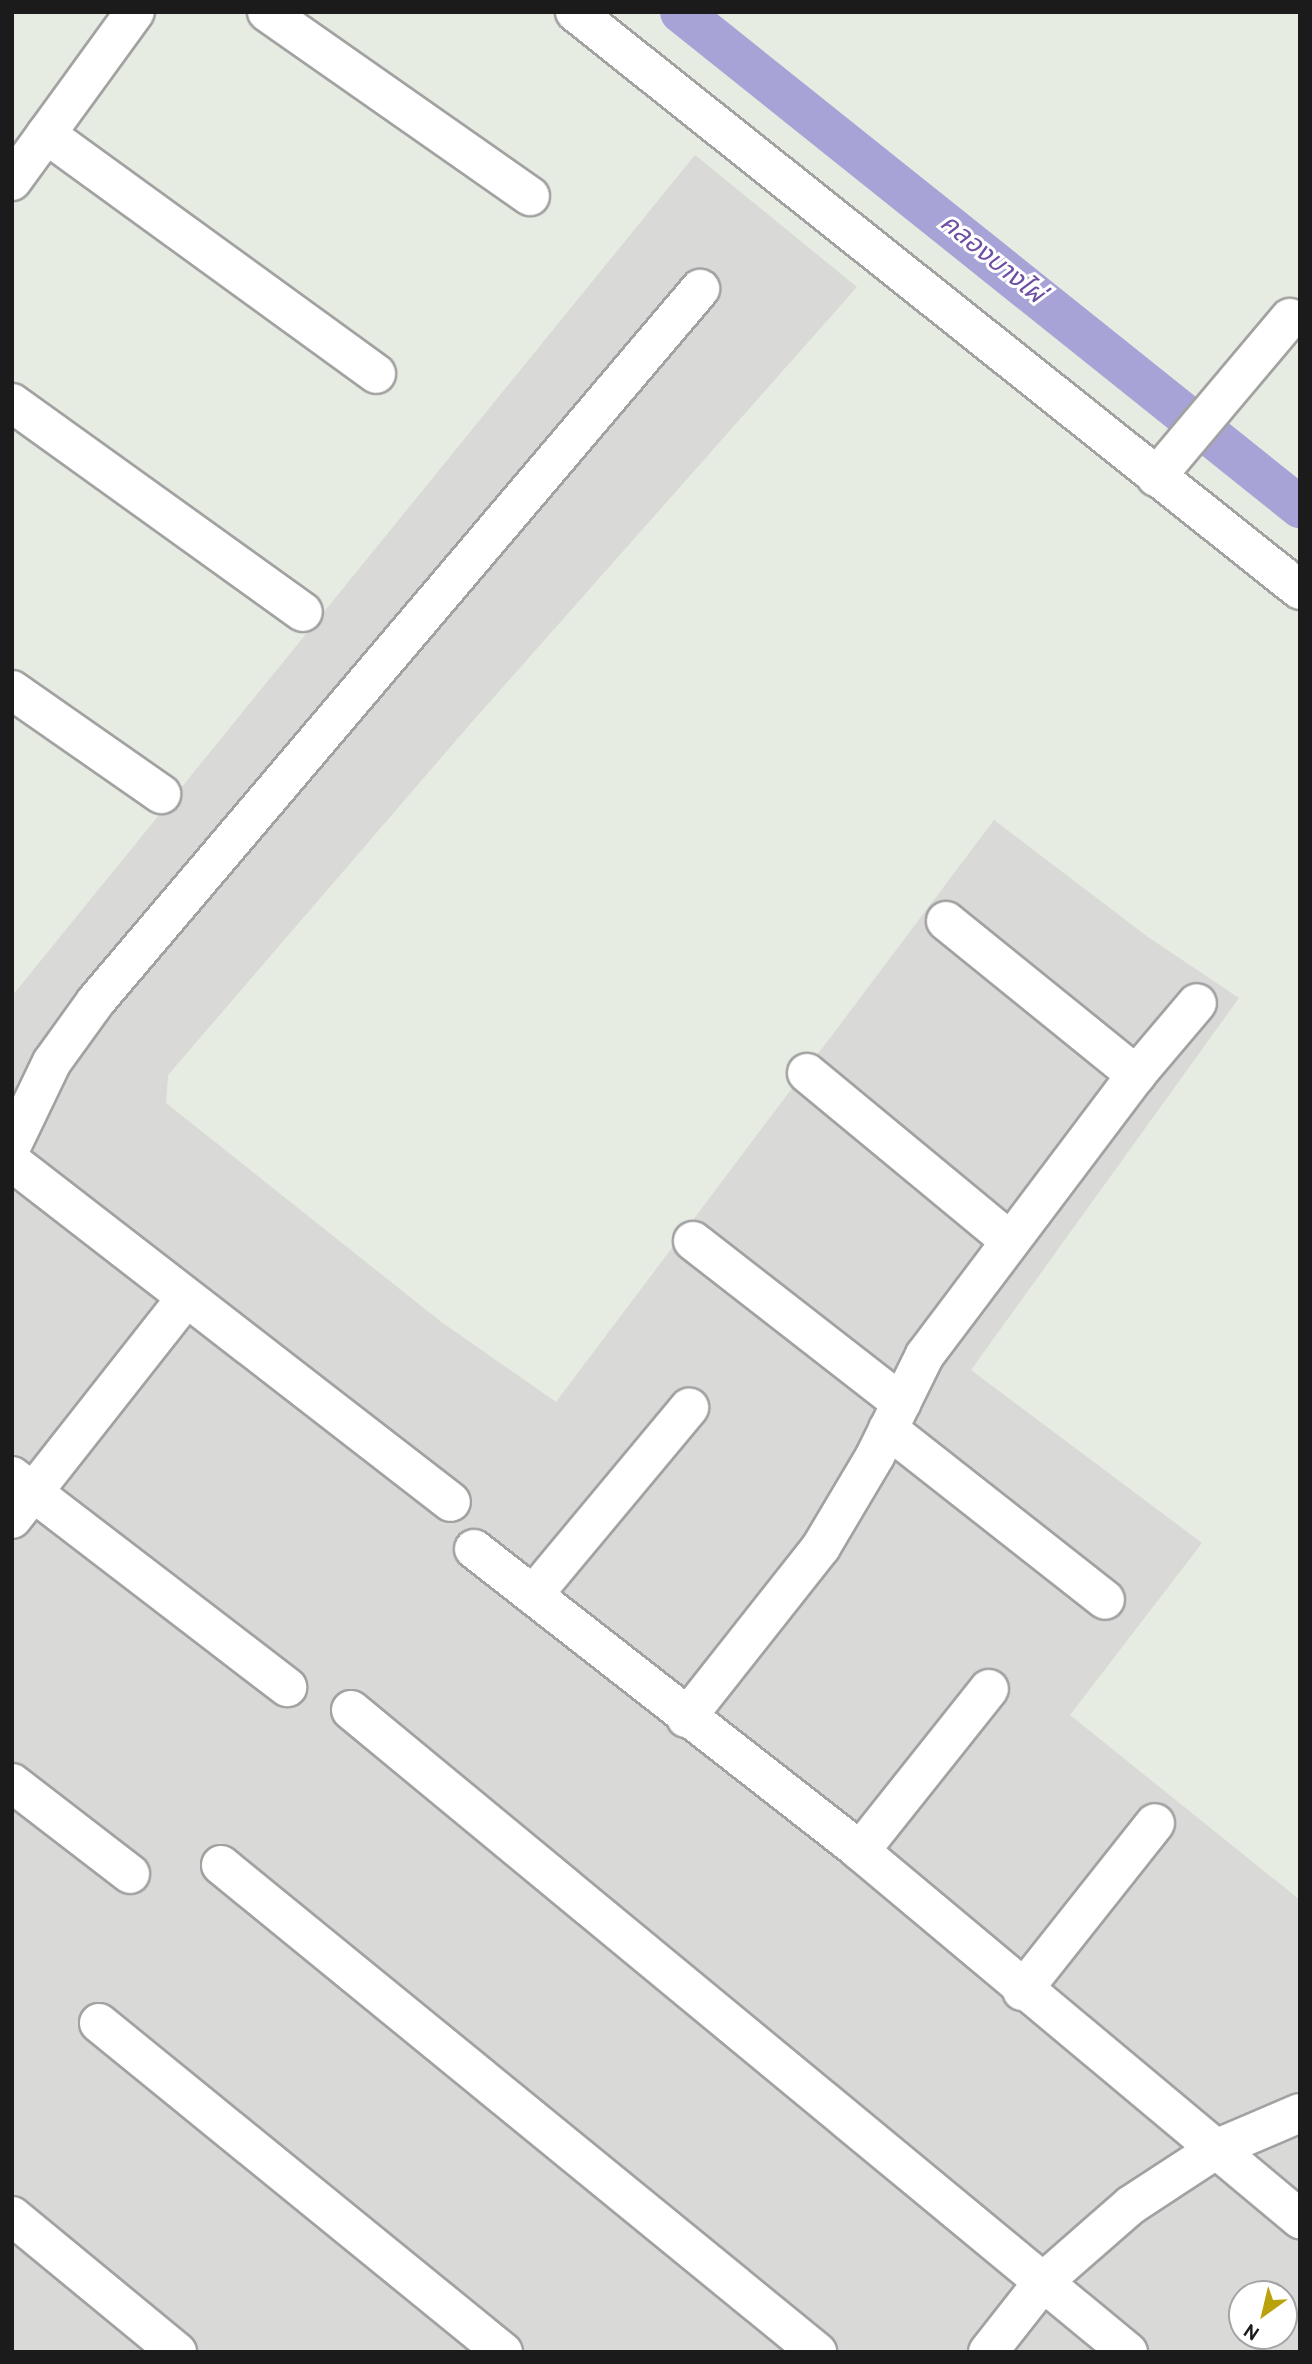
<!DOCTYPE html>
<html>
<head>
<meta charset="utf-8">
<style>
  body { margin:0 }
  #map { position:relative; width:1312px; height:2364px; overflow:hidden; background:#e6ece1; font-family:Overpass,"Noto Sans Thai",sans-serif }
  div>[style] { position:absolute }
  .residential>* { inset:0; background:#d9d9d8 }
  .canal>* { height:42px; margin:-21px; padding:0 21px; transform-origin:21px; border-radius:21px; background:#a8a3d7 }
  .roads { filter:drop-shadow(2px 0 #a2a2a2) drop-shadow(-2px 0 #a2a2a2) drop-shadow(0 2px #a2a2a2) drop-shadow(0 -2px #a2a2a2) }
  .minor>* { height:38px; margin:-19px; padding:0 19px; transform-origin:19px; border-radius:19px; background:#fff }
  .tertiary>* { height:38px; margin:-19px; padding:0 19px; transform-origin:19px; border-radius:19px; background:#fff }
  span { translate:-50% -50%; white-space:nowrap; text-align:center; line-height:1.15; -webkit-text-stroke:6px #fff; paint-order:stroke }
  .water-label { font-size:26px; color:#6d4ea3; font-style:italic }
  .frame { position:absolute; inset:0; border:14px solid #1b1b1b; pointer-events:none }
  .north { position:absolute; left:1228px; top:2280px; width:70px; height:70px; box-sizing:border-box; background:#fff; border:2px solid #a4a4a4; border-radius:50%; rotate:214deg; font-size:19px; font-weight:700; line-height:28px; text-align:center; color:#1b1b1b }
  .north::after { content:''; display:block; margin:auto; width:24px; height:32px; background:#baa20c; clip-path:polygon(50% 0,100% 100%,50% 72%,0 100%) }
</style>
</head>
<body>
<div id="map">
  <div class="residential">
    <div style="clip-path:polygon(evenodd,695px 155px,857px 287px,471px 723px,168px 1075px,166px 1103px,440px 1321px,556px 1402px,994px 820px,1148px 937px,1239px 998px,971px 1370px,1202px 1543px,1070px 1715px,1300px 1900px,1300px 2352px,12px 2352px,12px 996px,695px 155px,1242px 2294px,1284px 2294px,1284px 2336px,1242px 2336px,1242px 2294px)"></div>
  </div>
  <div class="canal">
    <div style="left:681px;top:12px;width:793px;rotate:38.65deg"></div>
  </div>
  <div class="roads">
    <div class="minor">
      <div style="left:267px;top:12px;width:321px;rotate:35deg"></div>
      <div style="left:46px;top:134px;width:408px;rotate:36deg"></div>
      <div style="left:12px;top:181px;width:209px;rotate:-54deg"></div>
      <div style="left:12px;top:403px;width:358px;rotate:35.7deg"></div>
      <div style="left:1156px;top:477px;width:208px;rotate:-49.9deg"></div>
      <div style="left:12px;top:690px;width:182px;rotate:34.9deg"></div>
      <div style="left:946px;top:921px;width:245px;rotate:39deg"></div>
      <div style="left:807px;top:1073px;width:262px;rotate:39.6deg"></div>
      <div style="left:12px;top:1145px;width:92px;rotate:-64.3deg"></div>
      <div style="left:52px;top:1062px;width:75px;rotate:-54.2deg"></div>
      <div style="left:96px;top:1001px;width:934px;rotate:-49.69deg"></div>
      <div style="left:12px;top:1162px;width:555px;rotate:37.76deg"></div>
      <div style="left:693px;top:1241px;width:264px;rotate:37.9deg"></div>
      <div style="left:888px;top:1429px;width:276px;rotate:38.2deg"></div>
      <div style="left:12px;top:1476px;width:347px;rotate:37.5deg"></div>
      <div style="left:12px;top:1519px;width:280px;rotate:-51.8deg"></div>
      <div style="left:474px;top:1549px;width:490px;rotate:38deg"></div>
      <div style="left:860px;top:1851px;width:574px;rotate:39.91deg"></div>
      <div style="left:533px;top:1595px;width:244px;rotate:-50.2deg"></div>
      <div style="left:351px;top:1710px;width:1008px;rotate:39.57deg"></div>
      <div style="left:686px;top:1718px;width:218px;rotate:-51.7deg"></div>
      <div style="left:821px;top:1547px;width:106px;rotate:-59.3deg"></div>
      <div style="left:875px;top:1456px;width:113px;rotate:-63.7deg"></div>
      <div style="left:925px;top:1355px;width:351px;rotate:-53deg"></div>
      <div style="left:1136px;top:1075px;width:94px;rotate:-49.7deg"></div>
      <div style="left:12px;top:1783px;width:149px;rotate:37.6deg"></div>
      <div style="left:860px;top:1851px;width:207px;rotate:-51.5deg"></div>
      <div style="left:221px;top:1865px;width:770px;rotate:39.25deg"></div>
      <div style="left:1022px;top:1991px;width:214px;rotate:-51.6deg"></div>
      <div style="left:99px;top:2023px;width:521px;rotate:39.16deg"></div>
      <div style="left:12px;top:2216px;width:214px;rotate:39.5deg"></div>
      <div style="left:988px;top:2352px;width:89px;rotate:-51.8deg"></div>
      <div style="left:1043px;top:2282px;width:117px;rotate:-41.2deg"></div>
      <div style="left:1131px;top:2205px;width:104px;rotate:-33.2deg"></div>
      <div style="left:1218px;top:2148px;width:89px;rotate:-23.1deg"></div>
    </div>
    <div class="tertiary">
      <div style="left:575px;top:12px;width:927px;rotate:38.56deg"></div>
    </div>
  </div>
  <div class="water-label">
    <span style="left:991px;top:260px;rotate:39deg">คลองบางไผ่</span>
  </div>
  <div class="frame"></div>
  <div class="north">N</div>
</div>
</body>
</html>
